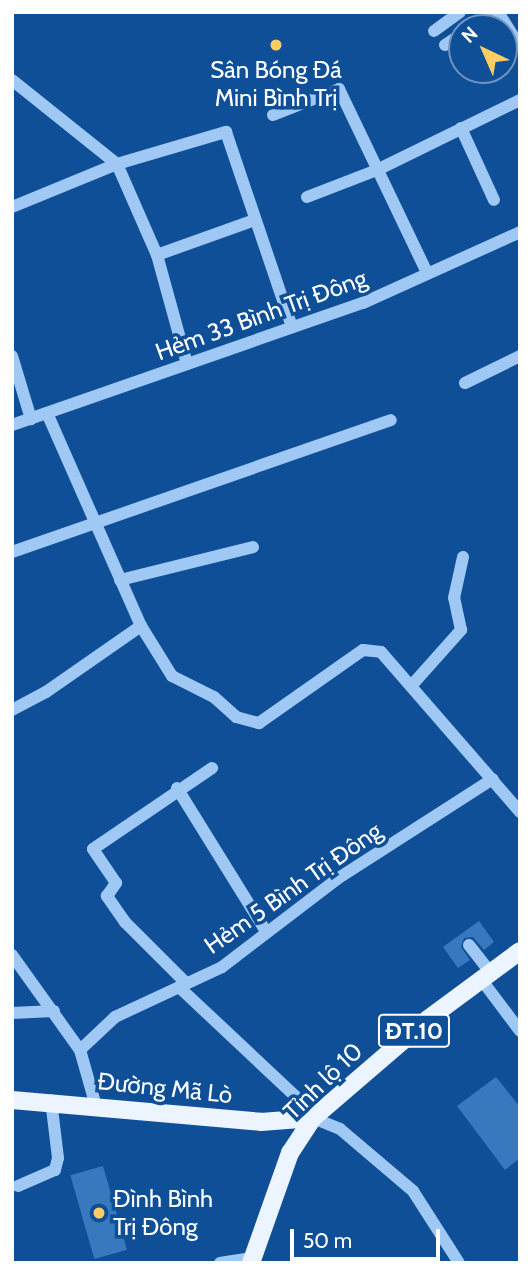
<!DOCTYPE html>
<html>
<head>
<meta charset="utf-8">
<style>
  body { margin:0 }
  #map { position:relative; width:532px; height:1275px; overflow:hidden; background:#0f4f97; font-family:Cabin,sans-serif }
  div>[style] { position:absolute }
  .building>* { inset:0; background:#3878bf; transform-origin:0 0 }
  .minor>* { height:12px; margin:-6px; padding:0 6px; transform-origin:6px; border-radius:6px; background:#9fc8f4 }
  .major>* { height:18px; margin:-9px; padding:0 9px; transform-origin:9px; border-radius:9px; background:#ecf4ff }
  .dots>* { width:19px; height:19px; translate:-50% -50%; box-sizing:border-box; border:4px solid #0f4f97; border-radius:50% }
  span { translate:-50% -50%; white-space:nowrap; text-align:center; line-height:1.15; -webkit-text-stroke:7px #0f4f97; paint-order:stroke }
  .shield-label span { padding:2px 5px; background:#0f4f97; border:2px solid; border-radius:5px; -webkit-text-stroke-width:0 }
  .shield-label { font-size:23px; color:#fff; font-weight:700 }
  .poi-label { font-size:24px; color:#fff }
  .left { translate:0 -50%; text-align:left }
  .street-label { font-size:24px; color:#fff }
  .frame { position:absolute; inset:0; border:14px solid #fff; pointer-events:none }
  .north { position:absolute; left:448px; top:14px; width:70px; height:70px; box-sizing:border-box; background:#0f4f97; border:2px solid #6f95c1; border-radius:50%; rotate:316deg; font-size:19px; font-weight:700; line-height:28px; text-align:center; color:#fff }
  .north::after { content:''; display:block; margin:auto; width:24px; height:32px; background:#ffcd62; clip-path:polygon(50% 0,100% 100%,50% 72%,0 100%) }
  .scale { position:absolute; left:290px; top:1229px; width:150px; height:32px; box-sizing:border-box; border:4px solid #fff; border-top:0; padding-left:9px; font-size:21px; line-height:24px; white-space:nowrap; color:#fff; -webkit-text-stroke:5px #0f4f97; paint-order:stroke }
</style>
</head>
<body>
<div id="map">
  <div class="building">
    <div style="clip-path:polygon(479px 921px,494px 942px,484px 950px,473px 937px,464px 938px,461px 947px,470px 960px,458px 968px,443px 947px)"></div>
    <div style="clip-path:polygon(496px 1077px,520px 1107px,520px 1158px,505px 1170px,457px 1106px)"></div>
    <div style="left:103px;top:1166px;width:87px;height:34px;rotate:74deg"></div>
  </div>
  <div class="minor">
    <div style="left:472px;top:28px;width:31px;rotate:-32deg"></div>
    <div style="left:498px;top:12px;width:41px;rotate:57.8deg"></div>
    <div style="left:434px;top:31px;width:32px;rotate:-36deg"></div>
    <div style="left:445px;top:45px;width:20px;rotate:-33deg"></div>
    <div style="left:12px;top:80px;width:134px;rotate:38.7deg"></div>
    <div style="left:117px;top:164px;width:99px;rotate:66.3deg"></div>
    <div style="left:157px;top:255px;width:113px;rotate:74.6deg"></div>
    <div style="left:273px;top:115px;width:71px;rotate:-21.5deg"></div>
    <div style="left:339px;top:89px;width:204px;rotate:64.4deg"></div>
    <div style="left:461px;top:128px;width:79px;rotate:65.4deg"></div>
    <div style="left:307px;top:197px;width:75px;rotate:-21.1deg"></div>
    <div style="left:377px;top:170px;width:159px;rotate:-26.1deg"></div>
    <div style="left:12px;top:207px;width:113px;rotate:-22.3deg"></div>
    <div style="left:117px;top:164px;width:114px;rotate:-16.4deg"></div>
    <div style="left:226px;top:132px;width:206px;rotate:71.3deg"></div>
    <div style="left:157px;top:255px;width:104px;rotate:-19.7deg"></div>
    <div style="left:12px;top:356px;width:66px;rotate:73.2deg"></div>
    <div style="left:465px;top:383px;width:61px;rotate:-26.1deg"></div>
    <div style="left:47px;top:413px;width:233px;rotate:66.2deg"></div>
    <div style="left:141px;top:626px;width:59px;rotate:58.2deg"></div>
    <div style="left:172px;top:676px;width:47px;rotate:26.6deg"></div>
    <div style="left:214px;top:697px;width:30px;rotate:42deg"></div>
    <div style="left:236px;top:717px;width:24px;rotate:15deg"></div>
    <div style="left:259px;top:723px;width:127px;rotate:-35.1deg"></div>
    <div style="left:363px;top:650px;width:18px;rotate:6deg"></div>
    <div style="left:381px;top:652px;width:212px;rotate:49deg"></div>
    <div style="left:12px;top:425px;width:372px;rotate:-19.2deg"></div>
    <div style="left:363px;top:303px;width:172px;rotate:-24.3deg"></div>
    <div style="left:12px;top:552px;width:401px;rotate:-19.2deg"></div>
    <div style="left:120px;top:580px;width:137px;rotate:-13.9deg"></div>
    <div style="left:412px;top:685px;width:74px;rotate:-48.3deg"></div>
    <div style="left:461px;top:630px;width:33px;rotate:-102deg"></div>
    <div style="left:454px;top:598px;width:42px;rotate:-77.6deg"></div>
    <div style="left:12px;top:710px;width:38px;rotate:-28deg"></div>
    <div style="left:46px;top:692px;width:116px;rotate:-34.8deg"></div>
    <div style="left:177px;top:788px;width:167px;rotate:58.2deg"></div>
    <div style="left:469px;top:945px;width:34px;rotate:52deg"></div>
    <div style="left:12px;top:955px;width:117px;rotate:54.4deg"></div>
    <div style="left:80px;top:1050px;width:58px;rotate:74.1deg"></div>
    <div style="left:481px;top:979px;width:65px;rotate:53.1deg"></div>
    <div style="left:186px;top:983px;width:86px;rotate:-135deg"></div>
    <div style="left:125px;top:922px;width:32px;rotate:-125deg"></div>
    <div style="left:107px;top:896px;width:16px;rotate:-55deg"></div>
    <div style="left:116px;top:883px;width:41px;rotate:-124.1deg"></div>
    <div style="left:93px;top:849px;width:144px;rotate:-34.2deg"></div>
    <div style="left:179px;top:987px;width:162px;rotate:43.2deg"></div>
    <div style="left:297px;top:1098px;width:26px;rotate:51deg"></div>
    <div style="left:313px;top:1118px;width:29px;rotate:22deg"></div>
    <div style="left:340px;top:1129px;width:96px;rotate:40.3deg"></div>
    <div style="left:413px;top:1191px;width:85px;rotate:57.4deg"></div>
    <div style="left:12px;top:1013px;width:42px;rotate:-2.7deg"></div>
    <div style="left:80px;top:1050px;width:48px;rotate:-43.3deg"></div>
    <div style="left:115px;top:1017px;width:118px;rotate:-25deg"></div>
    <div style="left:222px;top:967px;width:145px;rotate:-37.4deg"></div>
    <div style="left:337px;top:879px;width:185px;rotate:-32.7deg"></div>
    <div style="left:18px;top:1186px;width:40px;rotate:-23.4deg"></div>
    <div style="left:55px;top:1170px;width:12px;rotate:-76deg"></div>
    <div style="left:58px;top:1158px;width:58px;rotate:-96.9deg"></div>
    <div style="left:220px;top:1263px;width:31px;rotate:-9deg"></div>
  </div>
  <div class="major">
    <div style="left:12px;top:1100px;width:250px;rotate:5deg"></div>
    <div style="left:261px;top:1122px;width:52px;rotate:-4.4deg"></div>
    <div style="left:251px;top:1263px;width:117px;rotate:-70.5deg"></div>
    <div style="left:290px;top:1153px;width:42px;rotate:-56.7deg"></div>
    <div style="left:313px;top:1118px;width:152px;rotate:-40.7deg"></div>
    <div style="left:428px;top:1019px;width:114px;rotate:-36.5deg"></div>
  </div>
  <div class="dots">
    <div style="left:276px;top:45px;background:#ffcd62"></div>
    <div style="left:99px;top:1213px;background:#ffcd62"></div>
  </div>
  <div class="shield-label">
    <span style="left:414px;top:1031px">ĐT.10</span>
  </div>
  <div class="poi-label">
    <span style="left:276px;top:84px">Sân Bóng Đá<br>Mini Bình Trị</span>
    <span class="left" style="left:113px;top:1213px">Đình Bình<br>Trị Đông</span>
  </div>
  <div class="street-label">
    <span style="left:261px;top:315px;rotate:-20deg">Hẻm 33 Bình Trị Đông</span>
    <span style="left:293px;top:888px;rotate:-35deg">Hẻm 5 Bình Trị Đông</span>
    <span style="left:323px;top:1081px;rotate:-44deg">Tỉnh lộ 10</span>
    <span style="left:165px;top:1088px;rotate:6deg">Đường Mã Lò</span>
  </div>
  <div class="frame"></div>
  <div class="north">N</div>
  <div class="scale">50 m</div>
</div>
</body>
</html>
